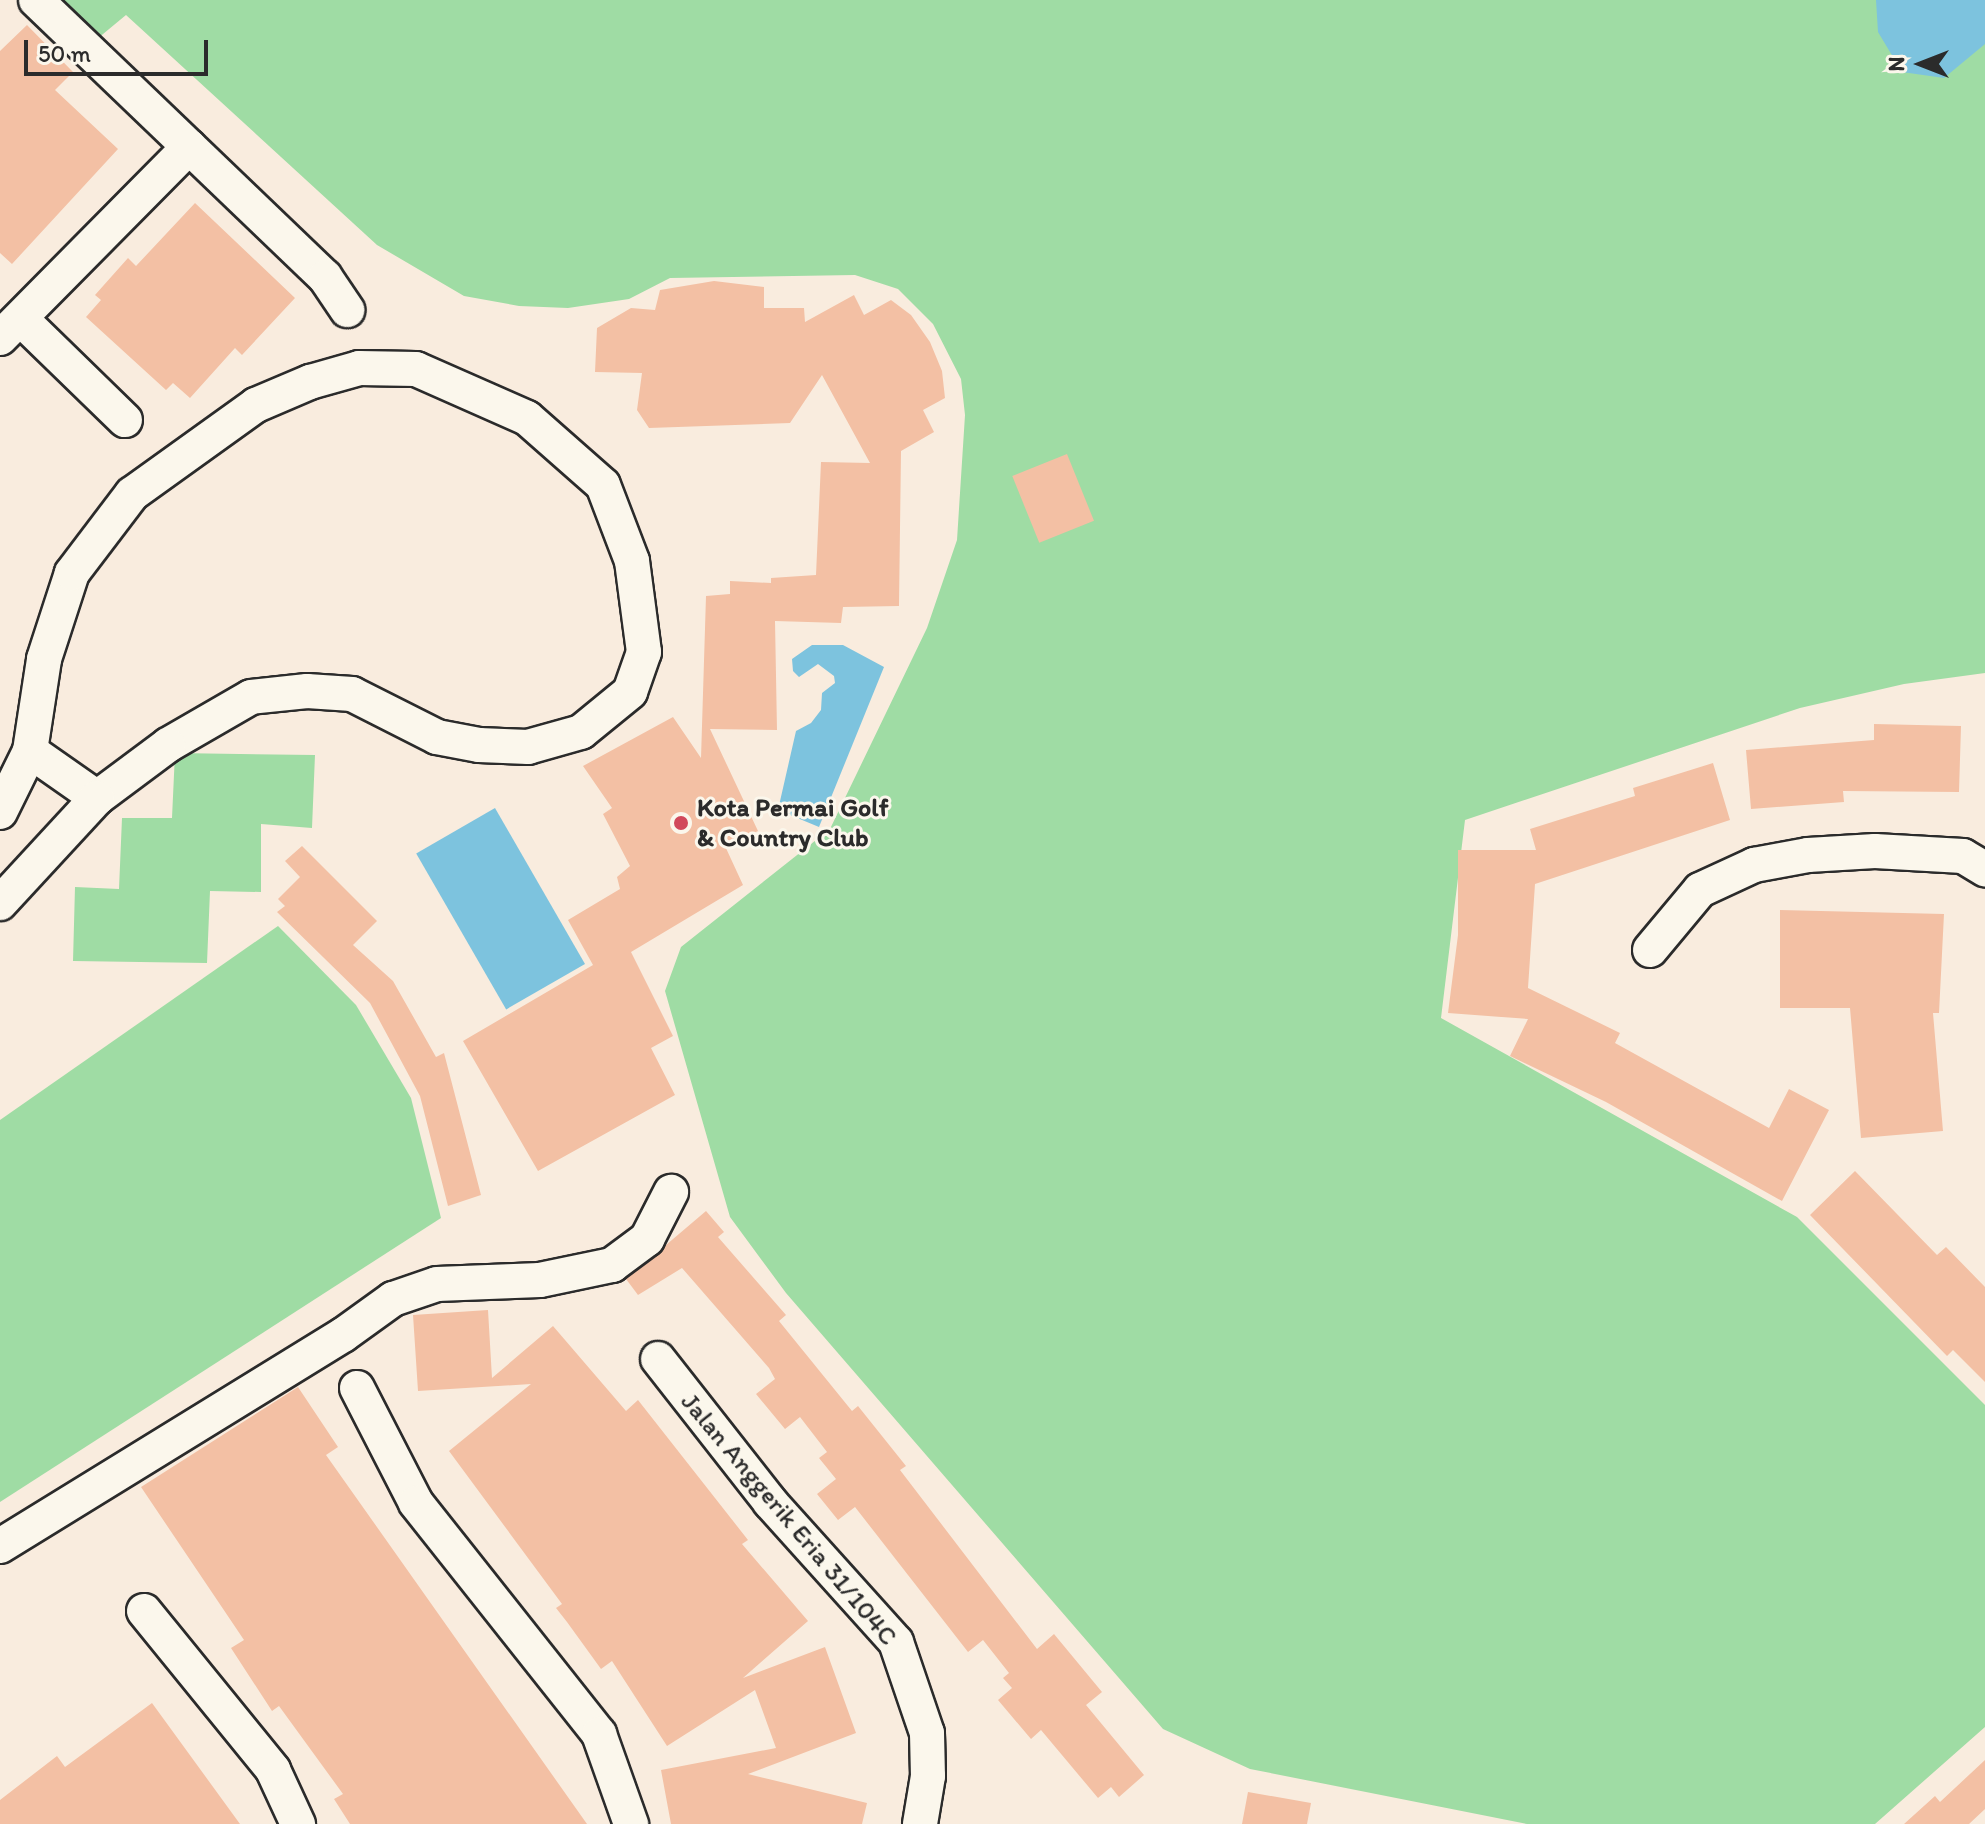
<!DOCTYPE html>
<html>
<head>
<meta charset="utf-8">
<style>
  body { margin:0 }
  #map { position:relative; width:1985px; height:1824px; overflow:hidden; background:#f9ecde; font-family:Itim,sans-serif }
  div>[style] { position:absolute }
  .green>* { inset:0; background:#9fdca4 }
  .water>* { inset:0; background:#7dc3de; transform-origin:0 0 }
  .building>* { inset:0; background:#f3c0a4; transform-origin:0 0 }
  .roads { filter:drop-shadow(2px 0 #2b2b2b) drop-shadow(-2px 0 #2b2b2b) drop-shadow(0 2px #2b2b2b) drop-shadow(0 -2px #2b2b2b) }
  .minor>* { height:34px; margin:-17px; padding:0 17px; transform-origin:17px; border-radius:17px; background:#fbf7ec }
  .dots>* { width:22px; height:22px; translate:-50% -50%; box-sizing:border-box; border:4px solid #fbf7ec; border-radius:50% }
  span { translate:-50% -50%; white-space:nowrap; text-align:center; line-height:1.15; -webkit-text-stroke:6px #fbf7ec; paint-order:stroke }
  .poi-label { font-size:26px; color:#2b2b2b; font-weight:700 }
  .left { translate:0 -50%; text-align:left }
  .street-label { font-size:26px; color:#2b2b2b }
  .north { position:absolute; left:1881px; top:24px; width:80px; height:80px; -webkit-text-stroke:6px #fbf7ec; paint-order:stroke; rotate:270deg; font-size:22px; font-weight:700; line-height:32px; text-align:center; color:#2b2b2b }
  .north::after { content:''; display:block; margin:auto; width:28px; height:36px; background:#2b2b2b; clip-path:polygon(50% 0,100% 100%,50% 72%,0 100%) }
  .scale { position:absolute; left:24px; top:40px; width:184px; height:36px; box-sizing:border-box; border:4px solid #2b2b2b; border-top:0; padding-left:10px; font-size:24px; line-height:28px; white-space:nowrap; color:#2b2b2b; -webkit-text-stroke:6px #fbf7ec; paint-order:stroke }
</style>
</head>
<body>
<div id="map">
  <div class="green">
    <div style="clip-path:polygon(54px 0,1985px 0,1985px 673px,1904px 684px,1800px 708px,1465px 820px,1441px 1018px,1797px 1217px,1985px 1405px,1985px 1727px,1875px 1824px,1527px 1824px,1250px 1769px,1163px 1729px,786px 1293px,730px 1217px,665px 991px,681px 947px,830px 829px,927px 628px,957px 540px,965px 415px,961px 379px,933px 324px,898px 289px,855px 275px,670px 278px,629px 299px,568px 308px,519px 306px,464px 296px,377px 245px,126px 15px,97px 39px)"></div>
    <div style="clip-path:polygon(175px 753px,315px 755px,312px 828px,261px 824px,261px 892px,210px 891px,207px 963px,73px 961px,75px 887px,119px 889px,122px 818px,172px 818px)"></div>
    <div style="clip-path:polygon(278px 926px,356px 1005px,411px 1098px,441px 1218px,0 1502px,0 1120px)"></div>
  </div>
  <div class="water">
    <div style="clip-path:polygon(1876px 0,1985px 0,1985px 44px,1944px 78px,1902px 72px,1878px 32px)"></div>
    <div style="clip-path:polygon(812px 645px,843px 645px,884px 667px,819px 827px,778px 810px,796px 731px,811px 723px,821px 710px,822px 693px,835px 683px,834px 676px,818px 664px,799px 677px,793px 671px,792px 659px)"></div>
    <div style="left:495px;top:808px;width:180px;height:91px;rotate:60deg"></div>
  </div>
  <div class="building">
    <div style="clip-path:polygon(27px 25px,73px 72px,55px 90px,118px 149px,12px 264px,0 253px,0 51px)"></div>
    <div style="clip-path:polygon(195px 203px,295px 298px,242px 355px,235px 348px,190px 398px,173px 383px,166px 390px,86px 317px,101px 300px,95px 295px,128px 258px,136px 266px)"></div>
    <div style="clip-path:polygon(714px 281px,764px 287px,764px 308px,804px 308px,805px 322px,854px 295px,864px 315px,891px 300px,911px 315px,930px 342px,942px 371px,945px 398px,923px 410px,934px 432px,901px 451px,899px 606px,843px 607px,841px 623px,775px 621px,777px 730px,710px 729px,758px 831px,725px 846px,743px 885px,631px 952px,673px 1036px,651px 1048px,675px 1095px,538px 1171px,463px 1041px,593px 965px,568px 920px,620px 889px,617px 877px,630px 866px,603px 814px,612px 808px,583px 766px,673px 717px,701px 758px,706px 596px,730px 594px,730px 581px,771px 583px,771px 578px,816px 575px,821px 462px,870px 463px,822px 375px,790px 423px,649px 428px,637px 410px,642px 373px,595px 372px,597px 328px,631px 308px,655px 310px,660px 290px)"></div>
    <div style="left:1067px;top:454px;width:72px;height:59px;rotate:68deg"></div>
    <div style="clip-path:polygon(1874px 724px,1961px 726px,1959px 792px,1843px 791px,1844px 802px,1751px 809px,1746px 750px,1874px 740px)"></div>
    <div style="clip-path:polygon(1713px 763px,1730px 820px,1535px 884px,1528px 988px,1620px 1033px,1615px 1043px,1769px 1128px,1789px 1089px,1829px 1110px,1782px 1201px,1606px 1102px,1510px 1056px,1528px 1019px,1448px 1013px,1458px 935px,1458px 850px,1536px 850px,1530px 829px,1635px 796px,1633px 788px)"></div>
    <div style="clip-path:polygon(302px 846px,377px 921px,353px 945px,393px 981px,436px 1057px,444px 1053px,481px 1195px,448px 1206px,420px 1096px,370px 1003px,277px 912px,285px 906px,278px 899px,300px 877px,285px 861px)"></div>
    <div style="clip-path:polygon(1780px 910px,1944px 914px,1939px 1013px,1933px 1013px,1943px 1131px,1861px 1138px,1850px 1008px,1780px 1008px)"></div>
    <div style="clip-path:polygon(1855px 1171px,1937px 1255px,1946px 1247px,1985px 1287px,1985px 1382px,1953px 1350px,1947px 1356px,1810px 1215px)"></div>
    <div style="clip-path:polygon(706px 1211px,724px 1232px,718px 1237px,786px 1315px,779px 1321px,852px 1411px,858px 1406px,906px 1466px,900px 1470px,1037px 1649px,1054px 1634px,1102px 1692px,1086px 1705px,1144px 1775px,1119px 1797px,1111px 1787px,1098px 1798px,1041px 1730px,1031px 1739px,998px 1700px,1012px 1688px,1003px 1678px,1009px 1673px,983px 1640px,968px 1652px,855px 1507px,838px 1520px,817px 1494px,836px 1479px,819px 1458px,827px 1452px,800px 1417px,785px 1429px,756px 1394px,775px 1379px,769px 1368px,682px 1268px,638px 1295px,626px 1279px)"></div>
    <div style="clip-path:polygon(488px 1310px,492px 1378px,553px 1326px,626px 1411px,638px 1400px,748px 1540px,742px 1544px,808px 1621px,743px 1678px,825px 1647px,856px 1733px,748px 1774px,867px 1803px,862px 1824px,671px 1824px,661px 1770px,776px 1748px,755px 1690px,667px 1746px,612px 1661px,601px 1669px,567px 1622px,556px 1608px,562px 1604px,449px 1451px,531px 1384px,418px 1391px,413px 1315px)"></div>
    <div style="clip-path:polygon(298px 1387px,338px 1447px,326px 1455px,587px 1824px,350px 1824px,334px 1799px,343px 1794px,279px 1706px,272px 1711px,231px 1648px,244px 1640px,141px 1487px)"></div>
    <div style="clip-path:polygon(152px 1703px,240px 1824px,0 1824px,0 1800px,57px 1756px,65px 1767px)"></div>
    <div style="clip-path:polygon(1985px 1760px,1985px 1809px,1969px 1824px,1904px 1824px,1935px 1796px,1940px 1802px)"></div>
    <div style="clip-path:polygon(1248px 1792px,1311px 1803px,1307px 1824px,1242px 1824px)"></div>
  </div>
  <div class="roads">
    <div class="minor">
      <div style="left:36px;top:0;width:400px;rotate:43.8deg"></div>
      <div style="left:325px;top:277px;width:40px;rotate:56deg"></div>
      <div style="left:21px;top:319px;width:145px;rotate:44.2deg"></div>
      <div style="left:0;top:338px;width:269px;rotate:-45.3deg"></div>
      <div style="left:30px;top:751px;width:82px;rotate:35deg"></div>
      <div style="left:0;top:812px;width:68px;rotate:-63.8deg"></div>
      <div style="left:30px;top:751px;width:93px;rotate:-81.3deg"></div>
      <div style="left:44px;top:659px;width:90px;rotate:-72deg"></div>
      <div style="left:72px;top:573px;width:99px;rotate:-52.8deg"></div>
      <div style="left:132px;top:494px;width:153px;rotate:-35.7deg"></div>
      <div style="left:256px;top:405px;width:59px;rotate:-23.1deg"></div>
      <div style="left:310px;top:382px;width:51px;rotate:-15.9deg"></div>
      <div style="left:359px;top:368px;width:57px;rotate:1deg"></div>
      <div style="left:416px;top:369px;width:121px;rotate:23.8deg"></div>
      <div style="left:527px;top:418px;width:101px;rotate:41.4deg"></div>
      <div style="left:603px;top:485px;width:81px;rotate:69.1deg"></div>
      <div style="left:632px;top:561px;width:92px;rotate:82.5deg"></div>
      <div style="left:644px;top:652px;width:42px;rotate:109.3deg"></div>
      <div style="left:630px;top:692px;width:63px;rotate:140.8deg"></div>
      <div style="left:581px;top:732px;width:55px;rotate:164.2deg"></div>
      <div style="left:528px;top:747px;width:49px;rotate:-177.7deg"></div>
      <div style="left:479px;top:745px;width:43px;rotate:-169.2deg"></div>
      <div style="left:437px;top:737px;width:95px;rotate:-153.2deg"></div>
      <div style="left:352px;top:694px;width:45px;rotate:-176.2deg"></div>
      <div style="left:307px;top:691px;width:56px;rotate:173.9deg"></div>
      <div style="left:251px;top:697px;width:96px;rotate:150deg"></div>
      <div style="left:168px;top:745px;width:89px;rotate:143.3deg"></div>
      <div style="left:97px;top:798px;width:143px;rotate:132.7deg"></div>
      <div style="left:1650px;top:950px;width:78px;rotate:-50.2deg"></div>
      <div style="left:1700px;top:890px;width:60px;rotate:-24.8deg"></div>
      <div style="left:1754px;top:865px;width:55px;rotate:-10.5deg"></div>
      <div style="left:1808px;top:855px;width:67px;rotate:-3.4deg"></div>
      <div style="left:1875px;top:851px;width:88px;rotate:3.3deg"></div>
      <div style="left:1963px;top:856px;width:26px;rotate:31deg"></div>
      <div style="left:658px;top:1359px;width:182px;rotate:51.9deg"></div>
      <div style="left:770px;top:1502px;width:188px;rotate:48deg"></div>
      <div style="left:896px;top:1642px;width:96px;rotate:71.2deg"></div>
      <div style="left:927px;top:1733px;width:43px;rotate:88.7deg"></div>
      <div style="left:928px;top:1776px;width:49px;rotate:99.5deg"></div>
      <div style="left:357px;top:1388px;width:129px;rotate:62.8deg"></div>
      <div style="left:416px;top:1503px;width:295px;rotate:51.6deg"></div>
      <div style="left:599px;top:1734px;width:96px;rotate:70.4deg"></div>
      <div style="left:0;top:1546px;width:403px;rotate:-31.6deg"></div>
      <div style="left:343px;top:1335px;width:62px;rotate:-35.8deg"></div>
      <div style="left:393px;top:1299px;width:46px;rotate:-18.8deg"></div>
      <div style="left:437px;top:1284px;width:103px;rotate:-2.2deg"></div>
      <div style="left:540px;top:1280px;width:74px;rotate:-11.8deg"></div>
      <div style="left:612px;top:1265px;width:44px;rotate:-36.6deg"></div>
      <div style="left:647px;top:1239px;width:53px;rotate:-62.9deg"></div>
      <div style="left:144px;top:1611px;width:205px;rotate:50.9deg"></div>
      <div style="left:273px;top:1770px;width:60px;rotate:65.2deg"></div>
    </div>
  </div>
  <div class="dots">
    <div style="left:681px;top:823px;background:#d1495b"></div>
  </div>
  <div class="poi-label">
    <span class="left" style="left:697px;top:823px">Kota Permai Golf<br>&amp; Country Club</span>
  </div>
  <div class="street-label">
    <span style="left:789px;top:1519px;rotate:50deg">Jalan Anggerik Eria 31/104C</span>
  </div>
  <div class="north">N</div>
  <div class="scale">50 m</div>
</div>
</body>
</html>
